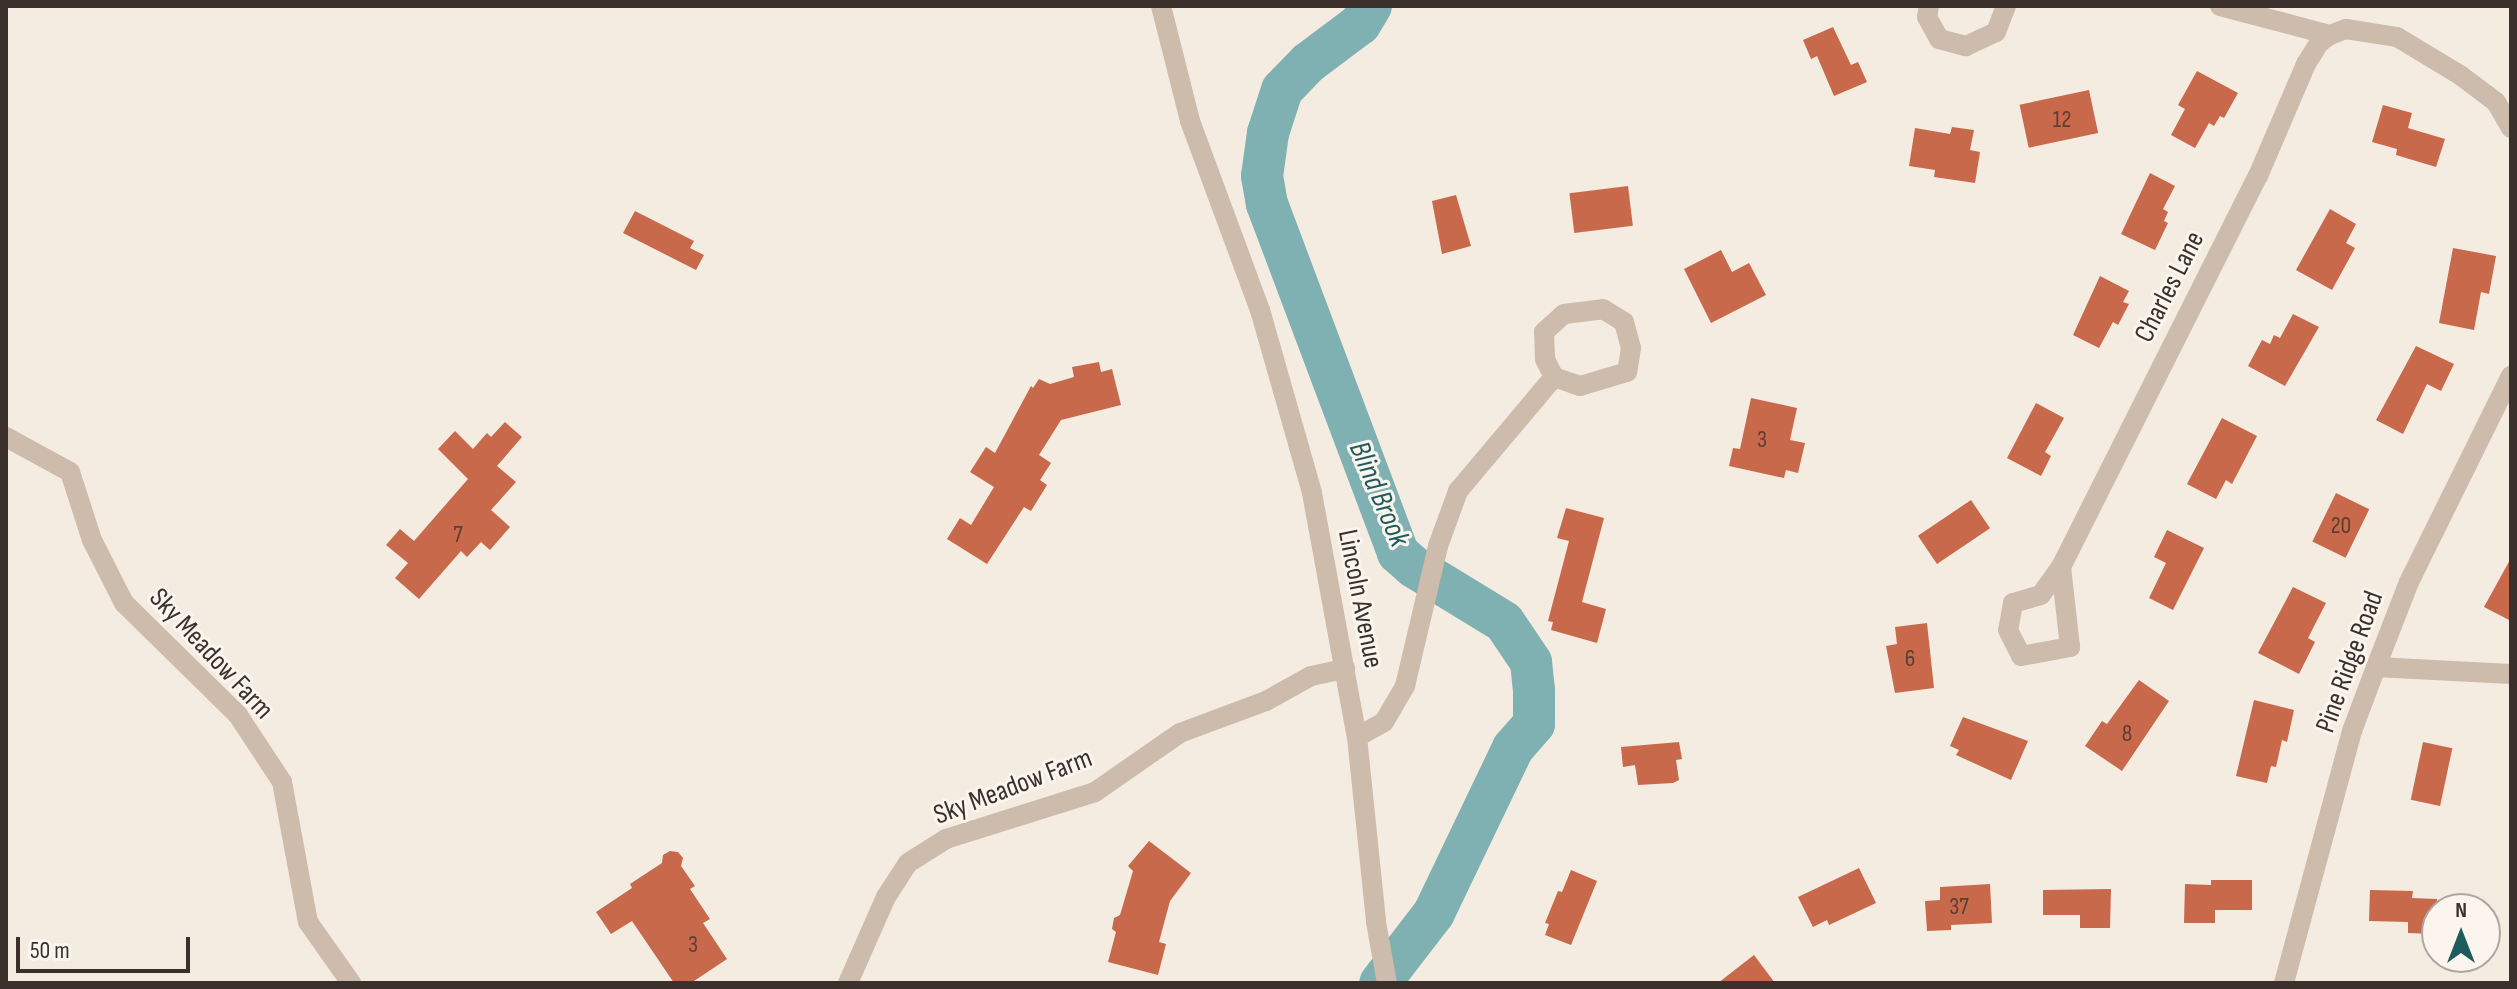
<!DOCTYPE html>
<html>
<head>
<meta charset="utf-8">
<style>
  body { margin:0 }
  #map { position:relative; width:2517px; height:989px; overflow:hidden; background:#f4ebe1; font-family:"Sofia Sans Condensed",sans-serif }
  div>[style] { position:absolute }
  .river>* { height:42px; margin:-21px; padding:0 21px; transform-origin:21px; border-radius:21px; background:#7fb0b2 }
  .building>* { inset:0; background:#c8694b; transform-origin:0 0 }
  .minor>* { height:20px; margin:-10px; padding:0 10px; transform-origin:10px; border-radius:10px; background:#cdbbac }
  span { translate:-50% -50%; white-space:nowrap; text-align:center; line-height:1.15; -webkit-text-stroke:6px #fbf5ee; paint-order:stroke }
  .number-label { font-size:24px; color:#5e3e33 }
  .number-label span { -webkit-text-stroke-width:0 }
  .street-label { font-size:28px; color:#3b302b }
  .water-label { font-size:30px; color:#1f5a5e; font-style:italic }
  .frame { position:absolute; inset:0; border:8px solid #3b302b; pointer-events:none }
  .north { position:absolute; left:2421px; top:893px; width:80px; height:80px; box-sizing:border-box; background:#fbf5ee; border:2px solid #aea6a0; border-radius:50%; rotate:0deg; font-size:22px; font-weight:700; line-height:32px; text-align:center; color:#3b302b }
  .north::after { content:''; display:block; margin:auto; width:28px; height:36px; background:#1f5a5e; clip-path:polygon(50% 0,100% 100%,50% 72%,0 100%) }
  .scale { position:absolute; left:16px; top:937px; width:174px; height:36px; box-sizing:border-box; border:4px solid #3b302b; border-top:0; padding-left:10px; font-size:24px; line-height:28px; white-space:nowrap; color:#3b302b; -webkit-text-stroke:6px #fbf5ee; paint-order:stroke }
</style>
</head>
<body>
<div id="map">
  <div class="river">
    <div style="left:1371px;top:6px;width:21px;rotate:121deg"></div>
    <div style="left:1360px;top:24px;width:65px;rotate:143.1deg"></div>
    <div style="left:1308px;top:63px;width:37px;rotate:134deg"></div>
    <div style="left:1282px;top:90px;width:45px;rotate:108deg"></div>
    <div style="left:1268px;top:133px;width:43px;rotate:97.9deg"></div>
    <div style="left:1262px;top:176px;width:28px;rotate:80deg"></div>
    <div style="left:1267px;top:204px;width:373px;rotate:69.4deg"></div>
    <div style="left:1398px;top:553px;width:21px;rotate:41deg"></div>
    <div style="left:1414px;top:567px;width:105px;rotate:31.4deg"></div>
    <div style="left:1504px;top:622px;width:48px;rotate:56deg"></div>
    <div style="left:1531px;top:662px;width:28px;rotate:84deg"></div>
    <div style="left:1534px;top:690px;width:34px;rotate:90deg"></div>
    <div style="left:1534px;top:724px;width:32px;rotate:131deg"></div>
    <div style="left:1513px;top:748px;width:183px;rotate:115.6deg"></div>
    <div style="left:1434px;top:913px;width:88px;rotate:127.6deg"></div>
  </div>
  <div class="building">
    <div style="clip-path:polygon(1833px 27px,1851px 65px,1858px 62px,1867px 82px,1834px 96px,1817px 56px,1811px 59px,1803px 40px)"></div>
    <div style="clip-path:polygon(2197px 71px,2238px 93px,2224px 118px,2220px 116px,2214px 126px,2209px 123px,2195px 148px,2171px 135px,2185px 109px,2178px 105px)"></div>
    <div style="left:2089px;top:90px;width:44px;height:71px;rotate:78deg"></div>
    <div style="clip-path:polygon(2383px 105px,2412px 113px,2408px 128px,2445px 139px,2436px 167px,2396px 155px,2397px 149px,2372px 142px)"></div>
    <div style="clip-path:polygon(1952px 127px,1974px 130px,1970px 150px,1980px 152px,1975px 183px,1934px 177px,1935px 170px,1909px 166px,1915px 128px,1950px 134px)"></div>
    <div style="clip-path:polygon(2150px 173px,2175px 186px,2163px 209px,2168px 212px,2164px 221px,2168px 223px,2155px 250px,2121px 234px)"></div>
    <div style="left:1628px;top:186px;width:40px;height:59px;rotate:83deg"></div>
    <div style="clip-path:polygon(1456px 195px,1471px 246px,1442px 254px,1432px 201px)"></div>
    <div style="clip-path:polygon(2330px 209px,2356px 224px,2346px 243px,2355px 248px,2332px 290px,2296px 270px)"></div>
    <div style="clip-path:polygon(635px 211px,694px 241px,690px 248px,704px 255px,696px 270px,623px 233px)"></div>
    <div style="clip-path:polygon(2453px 248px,2496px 256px,2489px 294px,2481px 292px,2474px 330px,2439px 323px)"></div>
    <div style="clip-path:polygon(1721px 250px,1732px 272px,1749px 263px,1766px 295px,1711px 323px,1684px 269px)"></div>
    <div style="clip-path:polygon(2100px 276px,2129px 291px,2123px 302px,2129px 304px,2118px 325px,2113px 322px,2099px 348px,2073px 335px)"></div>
    <div style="clip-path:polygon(2293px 314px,2319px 327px,2285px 386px,2248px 366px,2262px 340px,2270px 344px,2274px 335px,2280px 338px)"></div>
    <div style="clip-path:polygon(2416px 346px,2454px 364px,2441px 391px,2427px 384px,2403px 434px,2376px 420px)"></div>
    <div style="clip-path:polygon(1099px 362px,1101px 372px,1112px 369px,1121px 405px,1061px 420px,1039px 455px,1051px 463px,1040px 480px,1047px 485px,1031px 511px,1024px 507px,987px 564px,947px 539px,960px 518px,971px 525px,994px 487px,970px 472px,986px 447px,995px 453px,1031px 386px,1033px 388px,1039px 379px,1050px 384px,1074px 377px,1072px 367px)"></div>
    <div style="clip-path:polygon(1751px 398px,1797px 408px,1790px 440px,1805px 443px,1798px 473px,1786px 470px,1784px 478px,1729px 466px,1733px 448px,1740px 449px)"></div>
    <div style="clip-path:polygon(2036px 403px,2064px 418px,2045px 452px,2051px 456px,2041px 476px,2007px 458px)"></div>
    <div style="clip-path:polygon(2222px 418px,2257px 436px,2232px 484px,2226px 480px,2216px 499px,2187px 484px)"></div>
    <div style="clip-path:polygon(505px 422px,522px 437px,497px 466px,516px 482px,491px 510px,510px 527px,490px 550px,481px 542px,467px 557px,461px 551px,419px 599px,395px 578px,408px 563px,386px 545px,400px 529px,414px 541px,468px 479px,438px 449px,455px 431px,473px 449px,487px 433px,491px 437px)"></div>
    <div style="left:2336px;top:493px;width:37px;height:54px;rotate:26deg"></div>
    <div style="left:1971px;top:500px;width:34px;height:64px;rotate:56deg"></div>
    <div style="clip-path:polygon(1566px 508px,1604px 518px,1582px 602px,1606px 609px,1597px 643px,1551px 630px,1553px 622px,1548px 621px,1569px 541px,1557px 538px)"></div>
    <div style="clip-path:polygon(2167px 530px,2204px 548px,2173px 610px,2149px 598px,2166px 563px,2154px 557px)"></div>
    <div style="clip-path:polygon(2511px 558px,2511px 621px,2484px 607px)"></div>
    <div style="clip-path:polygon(2293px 587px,2326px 603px,2308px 638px,2315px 642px,2299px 674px,2258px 653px)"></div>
    <div style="clip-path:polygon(1927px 623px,1934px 688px,1895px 693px,1886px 646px,1897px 644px,1895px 627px)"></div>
    <div style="clip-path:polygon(2139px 680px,2169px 701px,2122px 771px,2085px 746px,2102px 721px,2107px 724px)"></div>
    <div style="clip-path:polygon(2254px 700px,2294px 710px,2287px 742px,2282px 740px,2276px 767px,2271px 766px,2267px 783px,2236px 776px)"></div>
    <div style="clip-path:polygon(1963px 717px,2028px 741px,2011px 780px,1956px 755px,1959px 750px,1950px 746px)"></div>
    <div style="clip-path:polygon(1679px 742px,1682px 759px,1676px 760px,1679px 780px,1673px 783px,1638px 785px,1635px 765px,1623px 767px,1621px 747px)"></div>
    <div style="left:2423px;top:742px;width:30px;height:59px;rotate:12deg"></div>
    <div style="clip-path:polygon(1149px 841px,1191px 873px,1170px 901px,1159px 942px,1166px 944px,1158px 975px,1108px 962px,1116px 932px,1112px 929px,1114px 918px,1120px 915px,1133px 871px,1128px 866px)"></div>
    <div style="clip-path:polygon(670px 851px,678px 852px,683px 858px,681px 866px,695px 886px,690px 889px,710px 919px,703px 923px,727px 959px,691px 983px,674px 983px,632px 921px,611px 934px,596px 912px,632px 888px,630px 884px,662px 863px,663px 855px)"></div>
    <div style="clip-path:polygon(1859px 868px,1876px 903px,1829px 925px,1827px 920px,1813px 927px,1798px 897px)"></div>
    <div style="clip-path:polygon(1571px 870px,1597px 881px,1571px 945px,1545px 935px,1549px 924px,1545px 923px,1558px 891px,1562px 892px)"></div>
    <div style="clip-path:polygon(2211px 880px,2252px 880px,2252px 910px,2215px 910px,2215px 923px,2184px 923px,2185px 884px,2211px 885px)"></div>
    <div style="clip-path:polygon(1990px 884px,1992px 923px,1951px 925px,1951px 930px,1927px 931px,1925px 901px,1940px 900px,1940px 887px)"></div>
    <div style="clip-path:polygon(2111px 889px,2110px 928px,2080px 928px,2080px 915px,2043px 915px,2043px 890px)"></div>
    <div style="clip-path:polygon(2370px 890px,2413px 891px,2412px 898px,2437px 899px,2436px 934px,2408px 933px,2408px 922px,2369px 921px)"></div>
    <div style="clip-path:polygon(1754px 955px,1775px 983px,1718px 983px)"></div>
  </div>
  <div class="minor">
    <div style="left:1161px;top:6px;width:119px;rotate:75.8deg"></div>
    <div style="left:1190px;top:121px;width:202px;rotate:69.7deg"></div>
    <div style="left:1260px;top:310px;width:190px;rotate:74.1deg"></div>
    <div style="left:1312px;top:493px;width:248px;rotate:79.6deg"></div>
    <div style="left:1357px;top:737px;width:186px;rotate:84.1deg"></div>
    <div style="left:1376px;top:922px;width:62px;rotate:79.8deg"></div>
    <div style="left:1929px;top:6px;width:11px;rotate:100deg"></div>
    <div style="left:1927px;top:17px;width:25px;rotate:61deg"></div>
    <div style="left:1939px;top:39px;width:28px;rotate:15deg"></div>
    <div style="left:1966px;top:46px;width:33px;rotate:-25deg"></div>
    <div style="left:1996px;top:32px;width:28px;rotate:-69deg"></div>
    <div style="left:2220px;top:6px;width:114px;rotate:14.8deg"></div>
    <div style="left:2330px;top:35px;width:17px;rotate:-21deg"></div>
    <div style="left:2346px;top:29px;width:52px;rotate:8.9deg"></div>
    <div style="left:2397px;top:37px;width:74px;rotate:31.1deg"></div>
    <div style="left:2460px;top:75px;width:45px;rotate:36.9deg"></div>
    <div style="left:2496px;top:102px;width:30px;rotate:60deg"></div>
    <div style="left:6px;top:437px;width:73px;rotate:28.7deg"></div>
    <div style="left:70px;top:472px;width:71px;rotate:72.1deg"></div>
    <div style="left:92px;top:540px;width:71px;rotate:63.1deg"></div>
    <div style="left:124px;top:603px;width:160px;rotate:44.5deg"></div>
    <div style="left:238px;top:715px;width:80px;rotate:56.7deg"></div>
    <div style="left:282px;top:782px;width:142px;rotate:79.5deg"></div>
    <div style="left:308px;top:922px;width:75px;rotate:54.8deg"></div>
    <div style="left:2061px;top:567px;width:34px;rotate:126deg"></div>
    <div style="left:2041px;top:595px;width:29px;rotate:164deg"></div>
    <div style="left:2013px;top:603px;width:27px;rotate:100deg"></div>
    <div style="left:2008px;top:630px;width:29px;rotate:63deg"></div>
    <div style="left:2021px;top:656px;width:50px;rotate:-10.4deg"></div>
    <div style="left:2070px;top:647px;width:81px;rotate:-96.4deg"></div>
    <div style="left:2061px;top:567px;width:438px;rotate:-63.3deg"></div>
    <div style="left:2258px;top:176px;width:122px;rotate:-66.8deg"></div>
    <div style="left:2306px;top:64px;width:25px;rotate:-58deg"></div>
    <div style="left:2319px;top:43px;width:14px;rotate:-36deg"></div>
    <div style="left:2376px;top:667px;width:135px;rotate:3deg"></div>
    <div style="left:1357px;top:737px;width:31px;rotate:-29deg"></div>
    <div style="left:1384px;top:722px;width:42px;rotate:-59.7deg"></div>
    <div style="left:1405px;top:686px;width:144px;rotate:-76.7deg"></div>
    <div style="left:1438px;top:546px;width:59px;rotate:-70deg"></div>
    <div style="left:1458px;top:491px;width:149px;rotate:-49.9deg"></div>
    <div style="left:1554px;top:377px;width:20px;rotate:-117deg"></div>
    <div style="left:1545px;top:359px;width:27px;rotate:-92deg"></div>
    <div style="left:1544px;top:332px;width:27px;rotate:-42deg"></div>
    <div style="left:1564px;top:314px;width:39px;rotate:-7deg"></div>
    <div style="left:1603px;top:309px;width:25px;rotate:32deg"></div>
    <div style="left:1624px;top:322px;width:27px;rotate:75deg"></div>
    <div style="left:1631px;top:348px;width:24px;rotate:99deg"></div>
    <div style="left:1627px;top:372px;width:49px;rotate:163.4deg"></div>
    <div style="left:1580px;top:386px;width:28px;rotate:-161deg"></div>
    <div style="left:848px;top:983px;width:94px;rotate:-66.2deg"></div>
    <div style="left:886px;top:897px;width:40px;rotate:-57.1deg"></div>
    <div style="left:908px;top:863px;width:45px;rotate:-32.3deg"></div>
    <div style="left:946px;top:839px;width:156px;rotate:-17.5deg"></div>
    <div style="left:1095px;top:792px;width:103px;rotate:-34.8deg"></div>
    <div style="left:1180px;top:733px;width:92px;rotate:-20.4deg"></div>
    <div style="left:1266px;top:701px;width:51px;rotate:-29.1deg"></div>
    <div style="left:1311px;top:676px;width:35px;rotate:-12deg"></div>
    <div style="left:2284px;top:983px;width:261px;rotate:-74.9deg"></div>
    <div style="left:2352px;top:731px;width:68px;rotate:-69.4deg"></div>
    <div style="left:2376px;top:667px;width:91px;rotate:-68.8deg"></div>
    <div style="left:2409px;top:582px;width:230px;rotate:-63.7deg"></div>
  </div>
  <div class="number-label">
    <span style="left:2062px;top:120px">12</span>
    <span style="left:1762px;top:440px">3</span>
    <span style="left:2341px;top:526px">20</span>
    <span style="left:458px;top:535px">7</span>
    <span style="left:1910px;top:659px">6</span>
    <span style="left:2127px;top:734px">8</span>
    <span style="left:1959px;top:907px">37</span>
    <span style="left:693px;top:945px">3</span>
  </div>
  <div class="street-label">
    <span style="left:2170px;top:287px;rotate:-63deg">Charles Lane</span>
    <span style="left:1360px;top:599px;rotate:79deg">Lincoln Avenue</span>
    <span style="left:211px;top:654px;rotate:47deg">Sky Meadow Farm</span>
    <span style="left:2350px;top:662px;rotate:-70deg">Pine Ridge Road</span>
    <span style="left:1013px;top:787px;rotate:-21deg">Sky Meadow Farm</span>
  </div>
  <div class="water-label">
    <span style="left:1379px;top:494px;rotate:67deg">Blind Brook</span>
  </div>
  <div class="frame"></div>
  <div class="north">N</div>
  <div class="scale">50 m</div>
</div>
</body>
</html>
